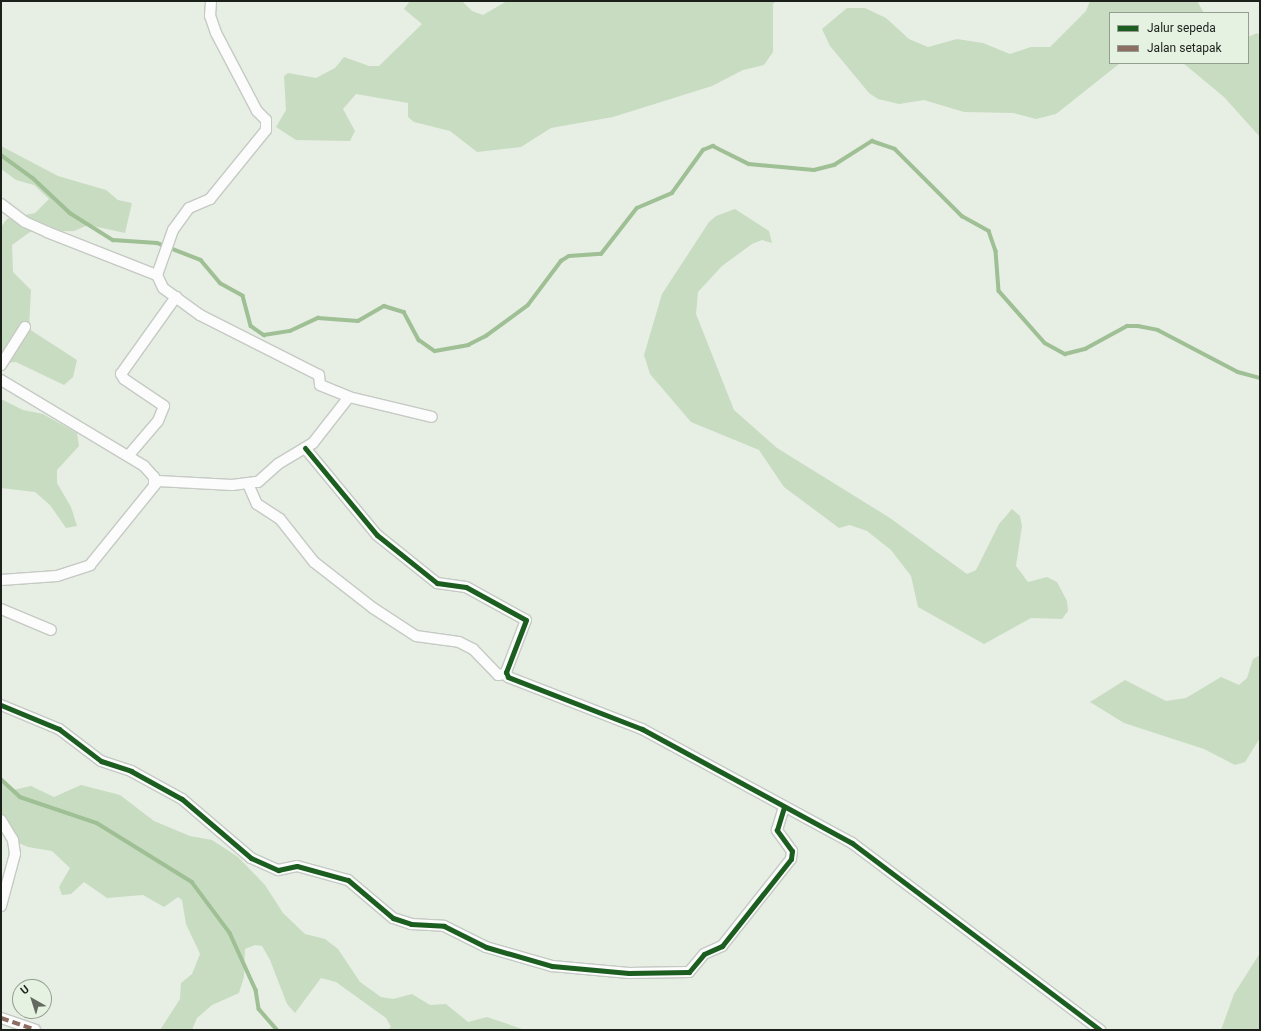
<!DOCTYPE html>
<html>
<head>
<meta charset="utf-8">
<style>
  body { margin:0 }
  #map { position:relative; width:1261px; height:1031px; overflow:hidden; background:#e7eee4; font-family:Roboto,sans-serif }
  div>[style] { position:absolute }
  .green>* { inset:0; background:#c8dcc1 }
  .stream>* { height:3.5px; margin:-1.75px; padding:0 1.75px; transform-origin:1.75px; border-radius:1.75px; background:#9fbf95 }
  .roads { filter:drop-shadow(1px 0 #c5cac4) drop-shadow(-1px 0 #c5cac4) drop-shadow(0 1px #c5cac4) drop-shadow(0 -1px #c5cac4) }
  .minor>* { height:10px; margin:-5px; padding:0 5px; transform-origin:5px; border-radius:5px; background:#fbfcfb }
  .quiet>* { height:4px; margin-top:-2px; transform-origin:0; background:repeating-linear-gradient(90deg,#8d6e63 0 8px,transparent 0 12px) }
  .cycleway>* { height:5px; margin:-2.5px; padding:0 2.5px; transform-origin:2.5px; border-radius:2.5px; background:#1b5e20 }
  span { translate:-50% -50%; white-space:nowrap; text-align:center; line-height:1.15; -webkit-text-stroke:3px #e5f1e1; paint-order:stroke }
  .frame { position:absolute; inset:0; border:2px solid #1c201b; pointer-events:none }
  .legend { position:absolute; left:1109px; top:12px; width:140px; height:52px; box-sizing:border-box; background:#e5f1e1; border:1px solid #959d92; margin:0; padding:5px 7px; list-style:none; font-size:12px; color:#1c201b }
  .legend li { display:flex; align-items:center; gap:8px; height:20px }
  .legend b { width:20px; border:1px solid #959d92 }
  .north { position:absolute; left:12px; top:979px; width:40px; height:40px; box-sizing:border-box; background:#e5f1e1; border:1px solid #959d92; border-radius:50%; rotate:321deg; font-size:11px; font-weight:700; line-height:16px; text-align:center; color:#1c201b }
  .north::after { content:''; display:block; margin:auto; width:14px; height:18px; background:#636861; clip-path:polygon(50% 0,100% 100%,50% 72%,0 100%) }
</style>
</head>
<body>
<div id="map">
  <div class="green">
    <div style="clip-path:polygon(410px 1px,462px 1px,472px 11px,483px 15px,507px 1px,776px 1px,773px 4px,773px 52px,764px 65px,743px 70px,712px 86px,613px 117px,551px 128px,521px 147px,477px 152px,450px 131px,414px 122px,408px 117px,408px 103px,356px 94px,343px 109px,355px 131px,350px 141px,296px 140px,276px 127px,286px 110px,284px 76px,288px 73px,316px 78px,335px 68px,344px 57px,369px 66px,379px 66px,422px 24px,404px 9px)"></div>
    <div style="clip-path:polygon(1090px 1px,1197px 1px,1204px 13px,1110px 13px,1110px 63px,1119px 64px,1056px 114px,1036px 119px,1013px 113px,964px 112px,924px 100px,899px 104px,878px 99px,869px 93px,830px 46px,822px 29px,847px 8px,865px 8px,886px 18px,909px 39px,928px 47px,957px 39px,983px 43px,1010px 54px,1031px 47px,1050px 47px,1086px 11px)"></div>
    <div style="clip-path:polygon(1257px 33px,1260px 35px,1260px 137px,1224px 97px,1183px 63px,1248px 63px,1248px 37px)"></div>
    <div style="clip-path:polygon(1px 146px,58px 176px,106px 190px,118px 200px,132px 203px,125px 233px,88px 225px,74px 231px,30px 232px,12px 245px,13px 272px,31px 290px,29px 329px,77px 360px,73px 377px,64px 385px,16px 362px,1px 363px,1px 227px,7px 219px,35px 213px,49px 199px,34px 185px,16px 180px,1px 169px)"></div>
    <div style="clip-path:polygon(735px 209px,769px 231px,772px 243px,762px 240px,752px 244px,722px 266px,698px 292px,696px 314px,734px 410px,777px 448px,890px 518px,967px 574px,976px 570px,999px 524px,1012px 509px,1020px 516px,1022px 526px,1016px 566px,1028px 582px,1047px 577px,1057px 582px,1067px 601px,1068px 611px,1062px 619px,1031px 618px,984px 644px,918px 607px,911px 576px,891px 550px,867px 531px,850px 525px,839px 528px,784px 487px,759px 450px,691px 422px,650px 374px,644px 355px,662px 294px,709px 222px,716px 216px)"></div>
    <div style="clip-path:polygon(1px 399px,23px 410px,43px 414px,77px 433px,79px 446px,57px 470px,57px 483px,71px 507px,77px 526px,66px 528px,50px 505px,35px 492px,1px 488px)"></div>
    <div style="clip-path:polygon(1260px 655px,1260px 738px,1245px 762px,1235px 765px,1204px 749px,1124px 723px,1090px 702px,1125px 680px,1166px 701px,1186px 698px,1221px 677px,1239px 685px,1247px 678px,1253px 659px)"></div>
    <div style="clip-path:polygon(1px 782px,13px 790px,31px 786px,54px 797px,81px 785px,120px 795px,154px 821px,190px 836px,212px 840px,238px 857px,265px 885px,283px 913px,305px 934px,325px 939px,338px 949px,360px 982px,381px 997px,393px 999px,412px 994px,430px 1005px,446px 1004px,468px 1022px,487px 1017px,525px 1030px,387px 1030px,391px 1027px,386px 1018px,336px 982px,321px 978px,295px 1013px,287px 1004px,270px 960px,262px 946px,255px 945px,245px 949px,244px 977px,239px 993px,212px 1005px,197px 1018px,192px 1030px,160px 1030px,180px 999px,181px 983px,192px 974px,200px 954px,186px 924px,182px 900px,178px 897px,164px 907px,143px 895px,107px 898px,84px 882px,71px 894px,62px 895px,59px 887px,70px 868px,52px 851px,28px 847px,7px 838px,1px 829px)"></div>
    <div style="clip-path:polygon(1260px 953px,1260px 1030px,1221px 1030px,1234px 994px)"></div>
  </div>
  <div class="stream">
    <div style="left:1px;top:155px;width:39px;rotate:36deg"></div>
    <div style="left:33px;top:178px;width:51px;rotate:43.4deg"></div>
    <div style="left:70px;top:213px;width:51px;rotate:32.1deg"></div>
    <div style="left:113px;top:240px;width:44px;rotate:3.9deg"></div>
    <div style="left:157px;top:243px;width:47px;rotate:21.1deg"></div>
    <div style="left:201px;top:260px;width:30px;rotate:50deg"></div>
    <div style="left:220px;top:283px;width:26px;rotate:29deg"></div>
    <div style="left:243px;top:296px;width:31px;rotate:75deg"></div>
    <div style="left:251px;top:326px;width:16px;rotate:35deg"></div>
    <div style="left:264px;top:335px;width:26px;rotate:-9deg"></div>
    <div style="left:290px;top:331px;width:31px;rotate:-25deg"></div>
    <div style="left:318px;top:318px;width:40px;rotate:4.3deg"></div>
    <div style="left:358px;top:321px;width:30px;rotate:-30deg"></div>
    <div style="left:384px;top:306px;width:21px;rotate:17deg"></div>
    <div style="left:404px;top:312px;width:32px;rotate:62deg"></div>
    <div style="left:419px;top:340px;width:19px;rotate:35deg"></div>
    <div style="left:435px;top:351px;width:34px;rotate:-10deg"></div>
    <div style="left:468px;top:345px;width:20px;rotate:-27deg"></div>
    <div style="left:486px;top:336px;width:52px;rotate:-36.4deg"></div>
    <div style="left:528px;top:305px;width:55px;rotate:-53.1deg"></div>
    <div style="left:561px;top:261px;width:9px;rotate:-32deg"></div>
    <div style="left:569px;top:256px;width:32px;rotate:-4deg"></div>
    <div style="left:601px;top:254px;width:58px;rotate:-52deg"></div>
    <div style="left:637px;top:208px;width:38px;rotate:-23deg"></div>
    <div style="left:672px;top:193px;width:53px;rotate:-54.2deg"></div>
    <div style="left:703px;top:150px;width:11px;rotate:-22deg"></div>
    <div style="left:713px;top:146px;width:40px;rotate:26.6deg"></div>
    <div style="left:749px;top:164px;width:65px;rotate:5.3deg"></div>
    <div style="left:814px;top:170px;width:21px;rotate:-14deg"></div>
    <div style="left:834px;top:165px;width:45px;rotate:-32.3deg"></div>
    <div style="left:872px;top:141px;width:24px;rotate:19deg"></div>
    <div style="left:895px;top:149px;width:95px;rotate:45deg"></div>
    <div style="left:962px;top:216px;width:31px;rotate:29deg"></div>
    <div style="left:989px;top:231px;width:21px;rotate:71deg"></div>
    <div style="left:996px;top:251px;width:40px;rotate:85.7deg"></div>
    <div style="left:999px;top:291px;width:69px;rotate:48.5deg"></div>
    <div style="left:1045px;top:343px;width:23px;rotate:29deg"></div>
    <div style="left:1065px;top:354px;width:21px;rotate:-14deg"></div>
    <div style="left:1085px;top:349px;width:48px;rotate:-28.7deg"></div>
    <div style="left:1127px;top:326px;width:11px"></div>
    <div style="left:1138px;top:326px;width:20px;rotate:11deg"></div>
    <div style="left:1158px;top:330px;width:90px;rotate:27.7deg"></div>
    <div style="left:1238px;top:372px;width:23px;rotate:15deg"></div>
    <div style="left:1px;top:779px;width:26px;rotate:43deg"></div>
    <div style="left:20px;top:797px;width:81px;rotate:18.7deg"></div>
    <div style="left:97px;top:823px;width:112px;rotate:31.8deg"></div>
    <div style="left:192px;top:882px;width:64px;rotate:53.3deg"></div>
    <div style="left:230px;top:933px;width:63px;rotate:65.5deg"></div>
    <div style="left:256px;top:990px;width:19px;rotate:81deg"></div>
    <div style="left:259px;top:1009px;width:28px;rotate:49deg"></div>
  </div>
  <div class="roads">
    <div class="minor">
      <div style="left:1px;top:204px;width:30px;rotate:37deg"></div>
      <div style="left:25px;top:222px;width:24px;rotate:24deg"></div>
      <div style="left:47px;top:232px;width:118px;rotate:21.4deg"></div>
      <div style="left:157px;top:275px;width:14px;rotate:65deg"></div>
      <div style="left:163px;top:288px;width:46px;rotate:36.1deg"></div>
      <div style="left:200px;top:315px;width:133px;rotate:26.8deg"></div>
      <div style="left:319px;top:375px;width:10px;rotate:84deg"></div>
      <div style="left:320px;top:385px;width:31px;rotate:22deg"></div>
      <div style="left:349px;top:397px;width:85px;rotate:13.5deg"></div>
      <div style="left:157px;top:275px;width:48px;rotate:-70.4deg"></div>
      <div style="left:173px;top:230px;width:27px;rotate:-54deg"></div>
      <div style="left:189px;top:208px;width:23px;rotate:-23deg"></div>
      <div style="left:210px;top:199px;width:89px;rotate:-50.9deg"></div>
      <div style="left:266px;top:130px;width:10px;rotate:-90deg"></div>
      <div style="left:266px;top:120px;width:13px;rotate:-135deg"></div>
      <div style="left:257px;top:111px;width:88px;rotate:-117.7deg"></div>
      <div style="left:216px;top:33px;width:18px;rotate:-109deg"></div>
      <div style="left:210px;top:16px;width:15px;rotate:-86deg"></div>
      <div style="left:1px;top:365px;width:45px;rotate:-57.7deg"></div>
      <div style="left:1px;top:380px;width:167px;rotate:31deg"></div>
      <div style="left:144px;top:466px;width:15px;rotate:48deg"></div>
      <div style="left:154px;top:477px;width:7px;rotate:90deg"></div>
      <div style="left:305px;top:448px;width:113px;rotate:50.4deg"></div>
      <div style="left:377px;top:535px;width:77px;rotate:38.7deg"></div>
      <div style="left:437px;top:583px;width:29px;rotate:8deg"></div>
      <div style="left:466px;top:587px;width:68px;rotate:28.8deg"></div>
      <div style="left:526px;top:620px;width:56px;rotate:111deg"></div>
      <div style="left:506px;top:672px;width:5px;rotate:68deg"></div>
      <div style="left:508px;top:677px;width:144px;rotate:21.2deg"></div>
      <div style="left:642px;top:729px;width:239px;rotate:28.5deg"></div>
      <div style="left:852px;top:843px;width:311px;rotate:37deg"></div>
      <div style="left:128px;top:456px;width:46px;rotate:-49.4deg"></div>
      <div style="left:158px;top:421px;width:16px;rotate:-68deg"></div>
      <div style="left:164px;top:406px;width:48px;rotate:-146deg"></div>
      <div style="left:124px;top:379px;width:6px;rotate:-121deg"></div>
      <div style="left:121px;top:374px;width:95px;rotate:-54.5deg"></div>
      <div style="left:248px;top:484px;width:22px;rotate:66deg"></div>
      <div style="left:257px;top:504px;width:27px;rotate:33deg"></div>
      <div style="left:280px;top:519px;width:55px;rotate:51.7deg"></div>
      <div style="left:314px;top:562px;width:75px;rotate:37.9deg"></div>
      <div style="left:373px;top:608px;width:51px;rotate:33.1deg"></div>
      <div style="left:416px;top:636px;width:43px;rotate:7.9deg"></div>
      <div style="left:459px;top:642px;width:16px;rotate:27deg"></div>
      <div style="left:473px;top:649px;width:36px;rotate:46deg"></div>
      <div style="left:498px;top:675px;width:8px;rotate:-7deg"></div>
      <div style="left:1px;top:580px;width:56px;rotate:-4.1deg"></div>
      <div style="left:57px;top:576px;width:35px;rotate:-18deg"></div>
      <div style="left:90px;top:565px;width:108px;rotate:-51deg"></div>
      <div style="left:158px;top:481px;width:74px;rotate:3.1deg"></div>
      <div style="left:232px;top:485px;width:26px;rotate:-7deg"></div>
      <div style="left:258px;top:482px;width:27px;rotate:-42deg"></div>
      <div style="left:278px;top:464px;width:41px;rotate:-31deg"></div>
      <div style="left:313px;top:443px;width:58px;rotate:-52deg"></div>
      <div style="left:1px;top:609px;width:54px;rotate:22.8deg"></div>
      <div style="left:1px;top:705px;width:63px;rotate:22.5deg"></div>
      <div style="left:59px;top:729px;width:53px;rotate:37.3deg"></div>
      <div style="left:101px;top:761px;width:32px;rotate:18deg"></div>
      <div style="left:131px;top:771px;width:58px;rotate:28.8deg"></div>
      <div style="left:182px;top:799px;width:91px;rotate:40.5deg"></div>
      <div style="left:251px;top:858px;width:30px;rotate:24deg"></div>
      <div style="left:278px;top:870px;width:19px;rotate:-12deg"></div>
      <div style="left:297px;top:866px;width:53px;rotate:15.4deg"></div>
      <div style="left:348px;top:880px;width:59px;rotate:40.2deg"></div>
      <div style="left:393px;top:918px;width:19px;rotate:18deg"></div>
      <div style="left:411px;top:924px;width:33px;rotate:3deg"></div>
      <div style="left:444px;top:926px;width:47px;rotate:26.6deg"></div>
      <div style="left:486px;top:947px;width:69px;rotate:16.1deg"></div>
      <div style="left:552px;top:966px;width:77px;rotate:5.2deg"></div>
      <div style="left:629px;top:973px;width:60px;rotate:-1deg"></div>
      <div style="left:689px;top:972px;width:23px;rotate:-50deg"></div>
      <div style="left:704px;top:954px;width:20px;rotate:-24deg"></div>
      <div style="left:722px;top:946px;width:111px;rotate:-51.6deg"></div>
      <div style="left:791px;top:859px;width:8px;rotate:-83deg"></div>
      <div style="left:792px;top:851px;width:26px;rotate:-126deg"></div>
      <div style="left:777px;top:830px;width:24px;rotate:-73deg"></div>
      <div style="left:1px;top:820px;width:23px;rotate:59deg"></div>
      <div style="left:13px;top:840px;width:14px;rotate:82deg"></div>
      <div style="left:15px;top:854px;width:54px;rotate:105.1deg"></div>
      <div style="left:1px;top:1018px;width:36px;rotate:19deg"></div>
    </div>
  </div>
  <div class="quiet">
    <div style="left:1px;top:1018px;width:36px;rotate:19deg"></div>
  </div>
  <div class="cycleway">
    <div style="left:305px;top:448px;width:113px;rotate:50.4deg"></div>
    <div style="left:377px;top:535px;width:77px;rotate:38.7deg"></div>
    <div style="left:437px;top:583px;width:29px;rotate:8deg"></div>
    <div style="left:466px;top:587px;width:68px;rotate:28.8deg"></div>
    <div style="left:526px;top:620px;width:56px;rotate:111deg"></div>
    <div style="left:506px;top:672px;width:5px;rotate:68deg"></div>
    <div style="left:508px;top:677px;width:144px;rotate:21.2deg"></div>
    <div style="left:642px;top:729px;width:239px;rotate:28.5deg"></div>
    <div style="left:852px;top:843px;width:311px;rotate:37deg"></div>
    <div style="left:1px;top:705px;width:63px;rotate:22.5deg"></div>
    <div style="left:59px;top:729px;width:53px;rotate:37.3deg"></div>
    <div style="left:101px;top:761px;width:32px;rotate:18deg"></div>
    <div style="left:131px;top:771px;width:58px;rotate:28.8deg"></div>
    <div style="left:182px;top:799px;width:91px;rotate:40.5deg"></div>
    <div style="left:251px;top:858px;width:30px;rotate:24deg"></div>
    <div style="left:278px;top:870px;width:19px;rotate:-12deg"></div>
    <div style="left:297px;top:866px;width:53px;rotate:15.4deg"></div>
    <div style="left:348px;top:880px;width:59px;rotate:40.2deg"></div>
    <div style="left:393px;top:918px;width:19px;rotate:18deg"></div>
    <div style="left:411px;top:924px;width:33px;rotate:3deg"></div>
    <div style="left:444px;top:926px;width:47px;rotate:26.6deg"></div>
    <div style="left:486px;top:947px;width:69px;rotate:16.1deg"></div>
    <div style="left:552px;top:966px;width:77px;rotate:5.2deg"></div>
    <div style="left:629px;top:973px;width:60px;rotate:-1deg"></div>
    <div style="left:689px;top:972px;width:23px;rotate:-50deg"></div>
    <div style="left:704px;top:954px;width:20px;rotate:-24deg"></div>
    <div style="left:722px;top:946px;width:111px;rotate:-51.6deg"></div>
    <div style="left:791px;top:859px;width:8px;rotate:-83deg"></div>
    <div style="left:792px;top:851px;width:26px;rotate:-126deg"></div>
    <div style="left:777px;top:830px;width:24px;rotate:-73deg"></div>
  </div>
  <div class="frame"></div>
  <ul class="legend">
  <li><b style="height:5px;background:#1b5e20"></b>Jalur sepeda</li>
  <li><b style="height:5px;background:#8d6e63"></b>Jalan setapak</li>
  </ul>
  <div class="north">U</div>
</div>
</body>
</html>
